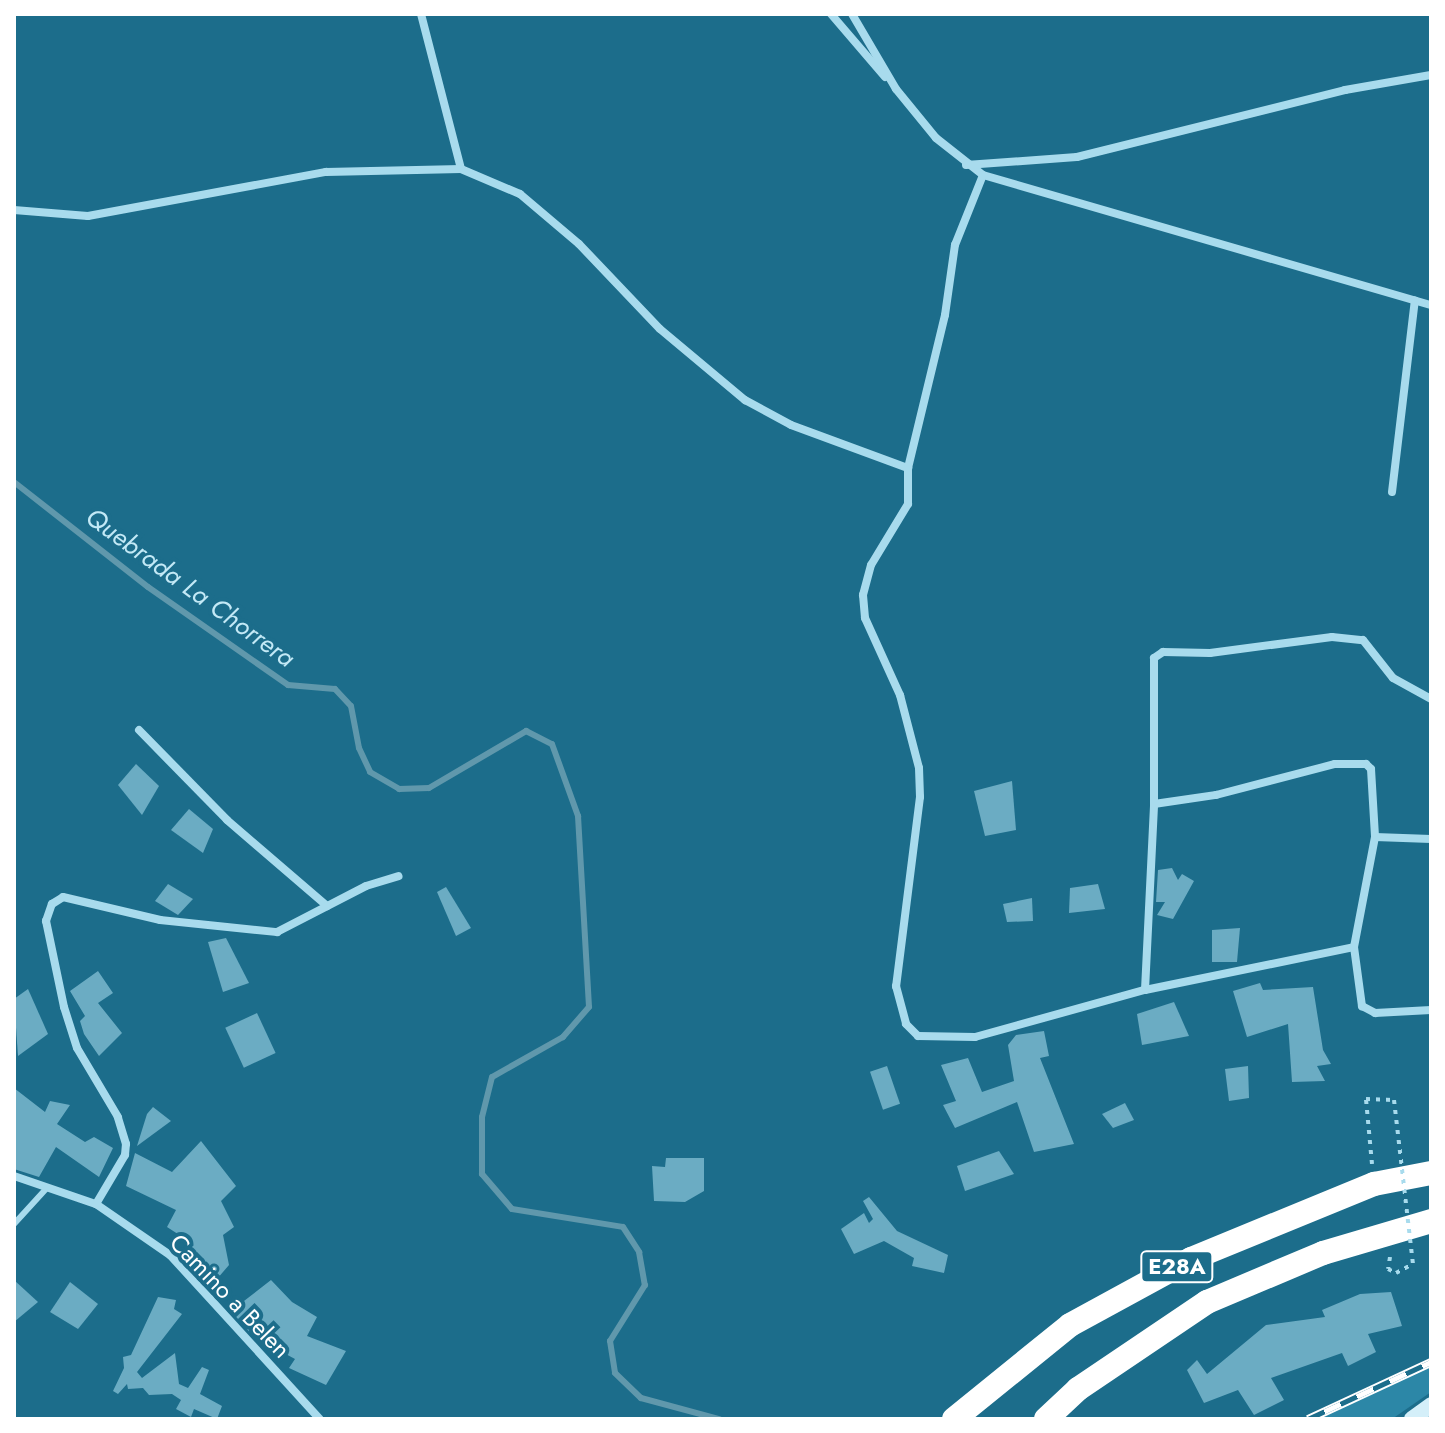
<!DOCTYPE html>
<html>
<head>
<meta charset="utf-8">
<style>
  body { margin:0 }
  #map { position:relative; width:1445px; height:1433px; overflow:hidden; background:#1c6d8b; font-family:Jost,sans-serif }
  div>[style] { position:absolute }
  .green>* { inset:0; background:#2c87a7 }
  .stream>* { height:6px; margin:-3px; padding:0 3px; transform-origin:3px; border-radius:3px; background:#6098ac }
  .building>* { inset:0; background:#6bacc3; transform-origin:0 0 }
  .path>* { height:4px; margin-top:-2px; transform-origin:0; background:repeating-linear-gradient(90deg,#a8dbed 0 4px,transparent 0 10px) }
  .lane>* { height:6px; margin:-3px; padding:0 3px; transform-origin:3px; border-radius:3px; background:#a8dbed }
  .street>* { height:8px; margin:-4px; padding:0 4px; transform-origin:4px; border-radius:4px; background:#a8dbed }
  .secondary>* { height:16px; margin:-8px; padding:0 8px; transform-origin:8px; border-radius:8px; background:#d4eff9 }
  .highway>* { height:24px; margin:-12px; padding:0 12px; transform-origin:12px; border-radius:12px; background:#fff }
  .rail>* { height:9px; margin-top:-4.5px; transform-origin:0; background:repeating-linear-gradient(90deg,#1c6d8b 0 18px,#fff 0 36px); box-sizing:border-box; border-block:2px solid #fff }
  .path-bridge>* { height:4px; margin-top:-2px; transform-origin:0; background:repeating-linear-gradient(90deg,#a8dbed 0 4px,transparent 0 10px) }
  span { translate:-50% -50%; white-space:nowrap; text-align:center; line-height:1.15; -webkit-text-stroke:8px #1c6d8b; paint-order:stroke }
  .shield-label span { padding:2px 6px; background:#1c6d8b; border:2px solid; border-radius:6px; -webkit-text-stroke-width:0 }
  .shield-label { font-size:22px; color:#fff; font-weight:700 }
  .street-label { font-size:24px; color:#fff }
  .water-label { font-size:26px; color:#c3e9f6; font-style:italic }
  .frame { position:absolute; inset:0; border:16px solid #fff; pointer-events:none }
</style>
</head>
<body>
<div id="map">
  <div class="green">
    <div style="clip-path:polygon(1431px 1364px,1431px 1392px,1392px 1419px,1313px 1419px)"></div>
  </div>
  <div class="stream">
    <div style="left:14px;top:482px;width:170px;rotate:38.1deg"></div>
    <div style="left:148px;top:587px;width:171px;rotate:35deg"></div>
    <div style="left:288px;top:685px;width:47px;rotate:4.9deg"></div>
    <div style="left:335px;top:689px;width:23px;rotate:47deg"></div>
    <div style="left:351px;top:706px;width:43px;rotate:79.2deg"></div>
    <div style="left:359px;top:748px;width:26px;rotate:65deg"></div>
    <div style="left:370px;top:772px;width:34px;rotate:30deg"></div>
    <div style="left:399px;top:789px;width:30px;rotate:-2deg"></div>
    <div style="left:429px;top:788px;width:113px;rotate:-30.4deg"></div>
    <div style="left:526px;top:731px;width:29px;rotate:27deg"></div>
    <div style="left:552px;top:744px;width:77px;rotate:70.1deg"></div>
    <div style="left:578px;top:816px;width:191px;rotate:86.7deg"></div>
    <div style="left:589px;top:1007px;width:40px;rotate:131deg"></div>
    <div style="left:563px;top:1037px;width:81px;rotate:150.6deg"></div>
    <div style="left:492px;top:1077px;width:41px;rotate:104deg"></div>
    <div style="left:482px;top:1117px;width:57px;rotate:90deg"></div>
    <div style="left:482px;top:1174px;width:46px;rotate:49.4deg"></div>
    <div style="left:512px;top:1209px;width:112px;rotate:9.2deg"></div>
    <div style="left:623px;top:1227px;width:30px;rotate:57deg"></div>
    <div style="left:639px;top:1252px;width:34px;rotate:80deg"></div>
    <div style="left:645px;top:1285px;width:66px;rotate:122deg"></div>
    <div style="left:610px;top:1341px;width:32px;rotate:81deg"></div>
    <div style="left:615px;top:1373px;width:36px;rotate:44deg"></div>
    <div style="left:641px;top:1398px;width:81px;rotate:15.1deg"></div>
  </div>
  <div class="building">
    <div style="clip-path:polygon(136px 764px,159px 786px,142px 815px,118px 785px)"></div>
    <div style="clip-path:polygon(1012px 781px,1016px 830px,985px 836px,974px 791px)"></div>
    <div style="clip-path:polygon(189px 809px,213px 829px,203px 853px,171px 830px)"></div>
    <div style="clip-path:polygon(1172px 868px,1178px 880px,1182px 874px,1194px 881px,1173px 919px,1157px 915px,1165px 902px,1156px 902px,1158px 870px)"></div>
    <div style="clip-path:polygon(168px 884px,193px 899px,178px 915px,155px 901px)"></div>
    <div style="clip-path:polygon(1098px 884px,1105px 909px,1069px 913px,1070px 888px)"></div>
    <div style="clip-path:polygon(446px 887px,471px 928px,456px 936px,437px 892px)"></div>
    <div style="clip-path:polygon(1032px 898px,1033px 921px,1007px 922px,1003px 904px)"></div>
    <div style="clip-path:polygon(1240px 928px,1237px 962px,1212px 962px,1212px 930px)"></div>
    <div style="clip-path:polygon(226px 938px,249px 983px,223px 992px,208px 942px)"></div>
    <div style="clip-path:polygon(98px 971px,113px 993px,98px 1003px,122px 1033px,99px 1056px,84px 1034px,80px 1021px,85px 1016px,70px 991px)"></div>
    <div style="clip-path:polygon(1260px 983px,1263px 990px,1313px 987px,1323px 1050px,1331px 1064px,1317px 1066px,1325px 1081px,1292px 1082px,1288px 1024px,1247px 1037px,1233px 991px)"></div>
    <div style="clip-path:polygon(28px 989px,48px 1034px,18px 1056px,14px 999px)"></div>
    <div style="clip-path:polygon(1174px 1002px,1189px 1036px,1142px 1045px,1137px 1014px)"></div>
    <div style="left:257px;top:1013px;width:44px;height:35px;rotate:65deg"></div>
    <div style="clip-path:polygon(1044px 1031px,1049px 1056px,1040px 1058px,1074px 1144px,1034px 1152px,1017px 1102px,955px 1128px,943px 1105px,956px 1101px,941px 1065px,968px 1058px,982px 1092px,1014px 1081px,1008px 1045px,1016px 1035px)"></div>
    <div style="left:887px;top:1066px;width:40px;height:18px;rotate:71deg"></div>
    <div style="clip-path:polygon(1248px 1066px,1249px 1098px,1229px 1101px,1225px 1069px)"></div>
    <div style="clip-path:polygon(14px 1088px,45px 1112px,50px 1101px,70px 1105px,57px 1124px,85px 1142px,94px 1137px,113px 1148px,99px 1177px,56px 1147px,39px 1177px,14px 1169px)"></div>
    <div style="clip-path:polygon(1125px 1103px,1134px 1120px,1113px 1128px,1102px 1114px)"></div>
    <div style="clip-path:polygon(153px 1107px,171px 1121px,137px 1146px,147px 1114px)"></div>
    <div style="clip-path:polygon(201px 1141px,236px 1186px,221px 1201px,234px 1227px,223px 1235px,229px 1265px,217px 1279px,184px 1238px,167px 1227px,176px 1210px,126px 1186px,135px 1153px,172px 1172px)"></div>
    <div style="clip-path:polygon(999px 1151px,1014px 1174px,965px 1191px,957px 1166px)"></div>
    <div style="clip-path:polygon(666px 1158px,704px 1158px,704px 1191px,685px 1202px,654px 1201px,652px 1166px,665px 1167px)"></div>
    <div style="clip-path:polygon(869px 1197px,897px 1231px,948px 1255px,944px 1273px,912px 1266px,914px 1258px,884px 1241px,854px 1254px,841px 1229px,864px 1213px,869px 1223px,873px 1219px,863px 1201px)"></div>
    <div style="clip-path:polygon(14px 1280px,38px 1302px,14px 1322px)"></div>
    <div style="clip-path:polygon(271px 1280px,292px 1302px,317px 1317px,307px 1336px,346px 1351px,326px 1385px,289px 1368px,295px 1359px,254px 1337px,231px 1311px)"></div>
    <div style="clip-path:polygon(70px 1282px,98px 1304px,78px 1329px,50px 1312px)"></div>
    <div style="clip-path:polygon(1391px 1292px,1402px 1326px,1368px 1334px,1376px 1352px,1348px 1366px,1342px 1353px,1271px 1378px,1284px 1400px,1254px 1415px,1238px 1390px,1204px 1403px,1187px 1370px,1197px 1360px,1207px 1374px,1266px 1325px,1325px 1317px,1322px 1310px,1360px 1294px)"></div>
    <div style="clip-path:polygon(158px 1297px,176px 1300px,174px 1309px,182px 1314px,137px 1372px,142px 1378px,175px 1353px,179px 1384px,188px 1388px,202px 1367px,209px 1370px,200px 1394px,222px 1406px,217px 1419px,194px 1409px,191px 1417px,176px 1409px,181px 1400px,172px 1394px,149px 1395px,143px 1388px,128px 1389px,127px 1384px,118px 1394px,113px 1391px,124px 1368px,123px 1357px,131px 1355px)"></div>
  </div>
  <div class="path">
    <div style="left:1372px;top:1164px;width:65px;rotate:-95.3deg"></div>
    <div style="left:1366px;top:1099px;width:28px;rotate:2deg"></div>
    <div style="left:1390px;top:1257px;width:12px;rotate:99deg"></div>
    <div style="left:1388px;top:1269px;width:9px;rotate:27deg"></div>
    <div style="left:1396px;top:1273px;width:19px;rotate:-28deg"></div>
  </div>
  <div class="lane">
    <div style="left:14px;top:1224px;width:47px;rotate:-47.6deg"></div>
  </div>
  <div class="street">
    <div style="left:421px;top:14px;width:160px;rotate:75.5deg"></div>
    <div style="left:461px;top:169px;width:64px;rotate:23deg"></div>
    <div style="left:520px;top:194px;width:77px;rotate:40.3deg"></div>
    <div style="left:579px;top:244px;width:117px;rotate:46.4deg"></div>
    <div style="left:660px;top:329px;width:111px;rotate:39.9deg"></div>
    <div style="left:745px;top:400px;width:52px;rotate:28.5deg"></div>
    <div style="left:791px;top:425px;width:125px;rotate:20.2deg"></div>
    <div style="left:908px;top:468px;width:36px;rotate:90deg"></div>
    <div style="left:908px;top:504px;width:71px;rotate:121.2deg"></div>
    <div style="left:871px;top:565px;width:31px;rotate:105deg"></div>
    <div style="left:863px;top:595px;width:23px;rotate:85deg"></div>
    <div style="left:865px;top:618px;width:85px;rotate:65.6deg"></div>
    <div style="left:900px;top:695px;width:75px;rotate:75.4deg"></div>
    <div style="left:919px;top:768px;width:29px;rotate:88deg"></div>
    <div style="left:920px;top:797px;width:191px;rotate:97.2deg"></div>
    <div style="left:896px;top:986px;width:39px;rotate:75deg"></div>
    <div style="left:906px;top:1024px;width:17px;rotate:45deg"></div>
    <div style="left:918px;top:1036px;width:57px;rotate:1deg"></div>
    <div style="left:975px;top:1037px;width:176px;rotate:-15.5deg"></div>
    <div style="left:1145px;top:990px;width:213px;rotate:-11.6deg"></div>
    <div style="left:831px;top:14px;width:83px;rotate:49.4deg"></div>
    <div style="left:852px;top:14px;width:87px;rotate:59.6deg"></div>
    <div style="left:896px;top:89px;width:63px;rotate:50.8deg"></div>
    <div style="left:936px;top:138px;width:60px;rotate:38.2deg"></div>
    <div style="left:983px;top:175px;width:466px;rotate:16.2deg"></div>
    <div style="left:966px;top:165px;width:111px;rotate:-4.1deg"></div>
    <div style="left:1077px;top:157px;width:276px;rotate:-14deg"></div>
    <div style="left:1345px;top:90px;width:87px;rotate:-9.9deg"></div>
    <div style="left:14px;top:210px;width:74px;rotate:4.6deg"></div>
    <div style="left:88px;top:216px;width:242px;rotate:-10.5deg"></div>
    <div style="left:326px;top:172px;width:135px;rotate:-1.3deg"></div>
    <div style="left:908px;top:468px;width:157px;rotate:-76.4deg"></div>
    <div style="left:945px;top:315px;width:71px;rotate:-81.9deg"></div>
    <div style="left:955px;top:245px;width:75px;rotate:-68.2deg"></div>
    <div style="left:1392px;top:492px;width:193px;rotate:-83.2deg"></div>
    <div style="left:139px;top:730px;width:126px;rotate:45.6deg"></div>
    <div style="left:227px;top:820px;width:132px;rotate:40.7deg"></div>
    <div style="left:1154px;top:804px;width:63px;rotate:-8.3deg"></div>
    <div style="left:1216px;top:795px;width:123px;rotate:-14.6deg"></div>
    <div style="left:1335px;top:764px;width:31px"></div>
    <div style="left:1366px;top:764px;width:7px;rotate:45deg"></div>
    <div style="left:1371px;top:769px;width:68px;rotate:86.6deg"></div>
    <div style="left:1375px;top:837px;width:112px;rotate:100.8deg"></div>
    <div style="left:1354px;top:947px;width:60px;rotate:82.3deg"></div>
    <div style="left:1362px;top:1006px;width:15px;rotate:28deg"></div>
    <div style="left:1375px;top:1013px;width:56px;rotate:-3.1deg"></div>
    <div style="left:1375px;top:837px;width:56px;rotate:2deg"></div>
    <div style="left:1145px;top:990px;width:186px;rotate:-87.2deg"></div>
    <div style="left:1154px;top:804px;width:146px;rotate:-90deg"></div>
    <div style="left:1154px;top:658px;width:11px;rotate:-34deg"></div>
    <div style="left:1163px;top:652px;width:47px;rotate:1.2deg"></div>
    <div style="left:1210px;top:653px;width:123px;rotate:-7.5deg"></div>
    <div style="left:1332px;top:637px;width:31px;rotate:6deg"></div>
    <div style="left:1363px;top:640px;width:48px;rotate:51.7deg"></div>
    <div style="left:1393px;top:678px;width:43px;rotate:28.9deg"></div>
    <div style="left:14px;top:1176px;width:87px;rotate:18.9deg"></div>
    <div style="left:96px;top:1204px;width:90px;rotate:34.6deg"></div>
    <div style="left:170px;top:1255px;width:222px;rotate:47.6deg"></div>
    <div style="left:96px;top:1204px;width:57px;rotate:-59.4deg"></div>
    <div style="left:125px;top:1155px;width:11px;rotate:-85deg"></div>
    <div style="left:126px;top:1144px;width:28px;rotate:-107deg"></div>
    <div style="left:118px;top:1117px;width:80px;rotate:-120.7deg"></div>
    <div style="left:77px;top:1048px;width:43px;rotate:-107.6deg"></div>
    <div style="left:64px;top:1007px;width:88px;rotate:-101.8deg"></div>
    <div style="left:46px;top:921px;width:18px;rotate:-71deg"></div>
    <div style="left:52px;top:904px;width:13px;rotate:-32deg"></div>
    <div style="left:63px;top:897px;width:100px;rotate:13.3deg"></div>
    <div style="left:160px;top:920px;width:118px;rotate:5.9deg"></div>
    <div style="left:277px;top:932px;width:100px;rotate:-27.3deg"></div>
    <div style="left:366px;top:886px;width:34px;rotate:-17deg"></div>
  </div>
  <div class="secondary">
    <div style="left:1412px;top:1419px;width:24px;rotate:-36deg"></div>
  </div>
  <div class="highway">
    <div style="left:954px;top:1419px;width:149px;rotate:-39deg"></div>
    <div style="left:1070px;top:1325px;width:138px;rotate:-28.6deg"></div>
    <div style="left:1191px;top:1259px;width:198px;rotate:-22.3deg"></div>
    <div style="left:1374px;top:1184px;width:58px;rotate:-10.9deg"></div>
    <div style="left:1046px;top:1419px;width:44px;rotate:-43.2deg"></div>
    <div style="left:1078px;top:1389px;width:156px;rotate:-34deg"></div>
    <div style="left:1207px;top:1302px;width:126px;rotate:-22.9deg"></div>
    <div style="left:1323px;top:1253px;width:113px;rotate:-16.5deg"></div>
  </div>
  <div class="rail">
    <div style="left:1308px;top:1419px;width:136px;rotate:-24.9deg"></div>
  </div>
  <div class="path-bridge">
    <div style="left:1394px;top:1100px;width:165px;rotate:83.4deg"></div>
  </div>
  <div class="shield-label">
    <span style="left:1177px;top:1267px">E28A</span>
  </div>
  <div class="street-label">
    <span style="left:230px;top:1296px;rotate:46deg">Camino a Belen</span>
  </div>
  <div class="water-label">
    <span style="left:190px;top:588px;rotate:36deg">Quebrada La Chorrera</span>
  </div>
  <div class="frame"></div>
</div>
</body>
</html>
